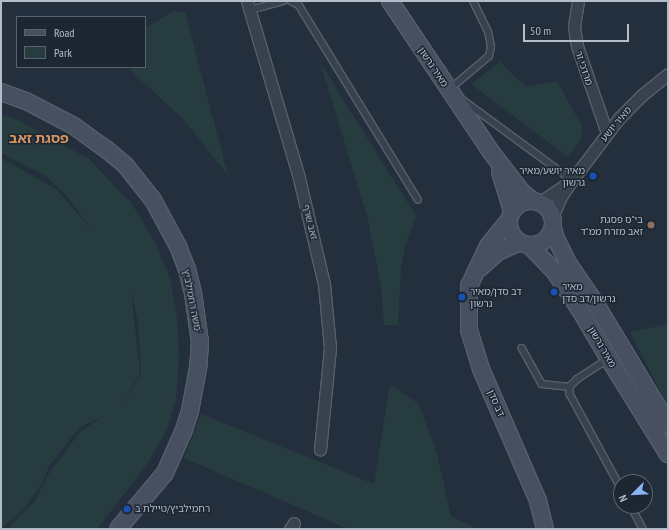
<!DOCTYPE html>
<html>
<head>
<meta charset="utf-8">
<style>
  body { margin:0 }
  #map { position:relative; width:669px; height:530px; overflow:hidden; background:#242f3e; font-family:"PT Sans Narrow","Noto Sans Hebrew",sans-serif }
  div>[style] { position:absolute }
  .green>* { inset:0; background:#263c3f }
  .roads { filter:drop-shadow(1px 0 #565f6c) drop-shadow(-1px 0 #565f6c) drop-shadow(0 1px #565f6c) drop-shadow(0 -1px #565f6c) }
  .lane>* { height:5.5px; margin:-2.75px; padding:0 2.75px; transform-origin:2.75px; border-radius:2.75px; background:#38414e }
  .street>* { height:11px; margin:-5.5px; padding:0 5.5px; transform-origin:5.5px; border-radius:5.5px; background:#38414e }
  .secondary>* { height:16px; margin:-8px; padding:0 8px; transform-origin:8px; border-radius:8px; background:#465061 }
  .secondary>.ring { margin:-8px; padding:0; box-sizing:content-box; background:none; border:16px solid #465061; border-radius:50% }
  .dots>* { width:11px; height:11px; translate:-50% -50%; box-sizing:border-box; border:2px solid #1d2633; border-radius:50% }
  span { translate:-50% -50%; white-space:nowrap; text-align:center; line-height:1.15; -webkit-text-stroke:3px #1d2633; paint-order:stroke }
  .street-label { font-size:10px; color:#b4bcc9 }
  .poi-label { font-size:10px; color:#b4bcc9 }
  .right { translate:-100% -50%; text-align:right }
  .left { translate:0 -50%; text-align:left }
  .district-label { font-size:14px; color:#d59563; font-weight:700 }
  .frame { position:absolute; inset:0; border:2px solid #b4bcc9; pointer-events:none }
  .legend { position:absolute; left:16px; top:16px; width:130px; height:52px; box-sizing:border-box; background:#1d2633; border:1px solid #59626f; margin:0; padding:5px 7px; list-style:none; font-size:12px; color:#b4bcc9 }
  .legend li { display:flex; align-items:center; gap:8px; height:20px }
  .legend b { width:20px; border:1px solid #59626f }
  .north { position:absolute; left:613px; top:474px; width:40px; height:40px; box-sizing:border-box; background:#1d2633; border:1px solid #59626f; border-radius:50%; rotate:246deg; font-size:11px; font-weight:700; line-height:16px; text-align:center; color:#b4bcc9 }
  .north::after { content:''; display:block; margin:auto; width:14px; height:18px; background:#8ab4f8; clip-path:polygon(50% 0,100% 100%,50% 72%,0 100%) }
  .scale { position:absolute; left:523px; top:24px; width:106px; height:18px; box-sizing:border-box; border:2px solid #b4bcc9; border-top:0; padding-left:5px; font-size:12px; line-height:14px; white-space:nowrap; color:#b4bcc9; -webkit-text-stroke:3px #1d2633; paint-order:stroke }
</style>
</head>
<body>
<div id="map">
  <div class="green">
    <div style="clip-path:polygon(172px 12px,185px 12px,228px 175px,183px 119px,131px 71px,132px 67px,145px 67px,145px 28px)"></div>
    <div style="clip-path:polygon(320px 62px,416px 216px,405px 247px,401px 269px,398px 325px,384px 325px,381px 285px,367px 216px)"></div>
    <div style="clip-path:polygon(500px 62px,526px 87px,557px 81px,583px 128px,580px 141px,568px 157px,471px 84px)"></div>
    <div style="clip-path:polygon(evenodd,1px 114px,18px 120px,89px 159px,131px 203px,155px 242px,170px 278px,177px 317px,179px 358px,176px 399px,166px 431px,147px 464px,97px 529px,7px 529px,35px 501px,48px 475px,80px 432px,104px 416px,79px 428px,49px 466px,41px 485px,23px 510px,1px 528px,1px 158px,56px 189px,90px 228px,67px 196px,46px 176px,1px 153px,1px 114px,131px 291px,138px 322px,141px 374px,122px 404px,140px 373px,131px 291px)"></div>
    <div style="clip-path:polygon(668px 324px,668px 407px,630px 332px)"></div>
    <div style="clip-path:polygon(390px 384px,419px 404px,437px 454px,451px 516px,477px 529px,348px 529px,184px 458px,201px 414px,374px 484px)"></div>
  </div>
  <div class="roads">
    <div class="lane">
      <div style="left:291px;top:1px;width:9px;rotate:27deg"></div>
      <div style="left:299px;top:5px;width:228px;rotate:58.5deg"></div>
      <div style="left:250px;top:10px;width:34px;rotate:-15deg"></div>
      <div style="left:450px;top:89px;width:51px;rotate:-40.2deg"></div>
      <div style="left:489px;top:56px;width:9px;rotate:-77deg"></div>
      <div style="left:491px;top:47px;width:15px;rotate:-101deg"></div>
      <div style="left:488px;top:32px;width:34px;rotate:-116deg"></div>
      <div style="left:463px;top:100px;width:135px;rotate:36.3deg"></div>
      <div style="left:522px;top:348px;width:41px;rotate:60.9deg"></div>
      <div style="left:542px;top:384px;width:28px;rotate:6deg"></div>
      <div style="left:609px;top:359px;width:37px;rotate:147deg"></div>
      <div style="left:578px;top:379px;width:11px;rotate:135deg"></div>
      <div style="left:570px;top:387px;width:7px;rotate:90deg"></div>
      <div style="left:570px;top:394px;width:107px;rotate:61.5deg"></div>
      <div style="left:631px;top:506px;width:26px;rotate:62deg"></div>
    </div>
    <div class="street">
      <div style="left:247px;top:1px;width:180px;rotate:73.6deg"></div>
      <div style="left:298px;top:174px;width:113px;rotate:76.7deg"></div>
      <div style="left:324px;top:284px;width:64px;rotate:84.6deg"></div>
      <div style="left:330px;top:348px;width:102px;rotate:95.6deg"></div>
      <div style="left:578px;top:1px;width:26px;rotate:99deg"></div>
      <div style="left:574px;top:27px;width:19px;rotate:81deg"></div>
      <div style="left:577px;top:46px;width:92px;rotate:71deg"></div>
      <div style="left:540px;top:202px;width:32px;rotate:-34deg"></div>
      <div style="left:552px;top:217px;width:24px;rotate:-66deg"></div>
      <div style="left:562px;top:195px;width:18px;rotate:-56deg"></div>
      <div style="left:572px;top:180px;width:78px;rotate:-52.8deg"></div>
      <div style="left:619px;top:118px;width:33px;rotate:-45deg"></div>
      <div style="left:642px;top:95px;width:33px;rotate:-39deg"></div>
      <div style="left:290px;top:529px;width:7px;rotate:-56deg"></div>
    </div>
    <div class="secondary">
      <div style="left:390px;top:1px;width:182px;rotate:56.2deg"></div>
      <div style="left:491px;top:152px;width:51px;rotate:52.2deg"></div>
      <div style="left:522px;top:192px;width:13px;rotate:39deg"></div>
      <div style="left:1px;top:92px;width:27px;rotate:20deg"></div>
      <div style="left:26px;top:101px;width:54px;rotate:27.5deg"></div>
      <div style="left:74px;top:126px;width:39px;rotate:36deg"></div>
      <div style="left:106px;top:149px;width:26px;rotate:40deg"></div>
      <div style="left:126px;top:166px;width:43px;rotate:51.5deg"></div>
      <div style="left:153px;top:200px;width:52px;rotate:61.5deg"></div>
      <div style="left:178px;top:246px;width:25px;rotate:69deg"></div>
      <div style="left:187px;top:269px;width:25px;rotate:76deg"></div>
      <div style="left:193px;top:293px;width:49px;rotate:81.9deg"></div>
      <div style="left:200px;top:342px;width:26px;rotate:94deg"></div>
      <div style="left:198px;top:368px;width:44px;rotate:100.5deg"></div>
      <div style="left:190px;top:411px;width:22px;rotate:108deg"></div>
      <div style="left:183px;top:432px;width:45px;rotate:113.7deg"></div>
      <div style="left:165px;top:473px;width:73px;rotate:130deg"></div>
      <div style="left:500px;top:172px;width:41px;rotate:72.9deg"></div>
      <div class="ring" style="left:509px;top:201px;width:28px;height:28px"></div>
      <div style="left:509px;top:220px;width:33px;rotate:129deg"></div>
      <div style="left:488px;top:246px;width:44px;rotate:115.4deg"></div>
      <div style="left:469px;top:286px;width:44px;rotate:90deg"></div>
      <div style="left:469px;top:330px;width:41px;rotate:72.9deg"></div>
      <div style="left:481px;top:369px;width:144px;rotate:66.6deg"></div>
      <div style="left:538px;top:501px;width:29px;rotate:76deg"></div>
      <div style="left:553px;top:228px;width:11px;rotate:75deg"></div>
      <div style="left:556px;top:239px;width:27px;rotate:63deg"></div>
      <div style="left:568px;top:263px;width:46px;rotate:55.6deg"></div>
      <div style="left:594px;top:301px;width:144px;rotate:59deg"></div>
      <div style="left:529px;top:245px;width:37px;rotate:46deg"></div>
      <div style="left:555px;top:272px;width:45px;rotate:56.7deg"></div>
      <div style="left:580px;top:310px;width:57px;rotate:59.4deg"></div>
      <div style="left:609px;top:359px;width:112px;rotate:58.2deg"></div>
      <div style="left:480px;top:268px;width:24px;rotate:-42deg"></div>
      <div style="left:498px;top:252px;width:24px;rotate:-24deg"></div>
    </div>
  </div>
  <div class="dots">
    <div style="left:593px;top:176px;background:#1a4fb4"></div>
    <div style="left:651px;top:225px;background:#8d6e63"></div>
    <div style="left:554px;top:292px;background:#1a4fb4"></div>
    <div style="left:462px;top:297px;background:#1a4fb4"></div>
    <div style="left:127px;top:509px;background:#1a4fb4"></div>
  </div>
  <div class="street-label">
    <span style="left:433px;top:67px;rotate:56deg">מאיר גרשון</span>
    <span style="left:584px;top:68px;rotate:71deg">מרדכי זר</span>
    <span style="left:616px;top:124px;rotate:-50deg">מאיר יושע</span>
    <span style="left:310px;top:222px;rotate:76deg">זאב שרף</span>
    <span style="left:192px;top:301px;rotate:79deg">משה רחמילביץ'</span>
    <span style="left:602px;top:347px;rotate:60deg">מאיר גרשון</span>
    <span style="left:496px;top:403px;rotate:66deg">דב סדן</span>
  </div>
  <div class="poi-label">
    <span class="right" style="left:585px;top:176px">מאיר יושע/מאיר<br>גרשון</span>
    <span class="right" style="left:643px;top:225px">בי"ס פסגת<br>זאב מזרח ממ"ד</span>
    <span class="left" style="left:562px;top:292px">מאיר<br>גרשון/דב סדן</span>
    <span class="left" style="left:470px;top:297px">דב סדן/מאיר<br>גרשון</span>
    <span class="left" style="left:135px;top:509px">רחמילביץ/טיילת ב</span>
  </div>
  <div class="district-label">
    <span style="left:39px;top:138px">פסגת זאב</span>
  </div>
  <div class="frame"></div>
  <ul class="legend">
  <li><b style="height:5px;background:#465061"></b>Road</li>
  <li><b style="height:11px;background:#263c3f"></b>Park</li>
  </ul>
  <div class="north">N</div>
  <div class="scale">50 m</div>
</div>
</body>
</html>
